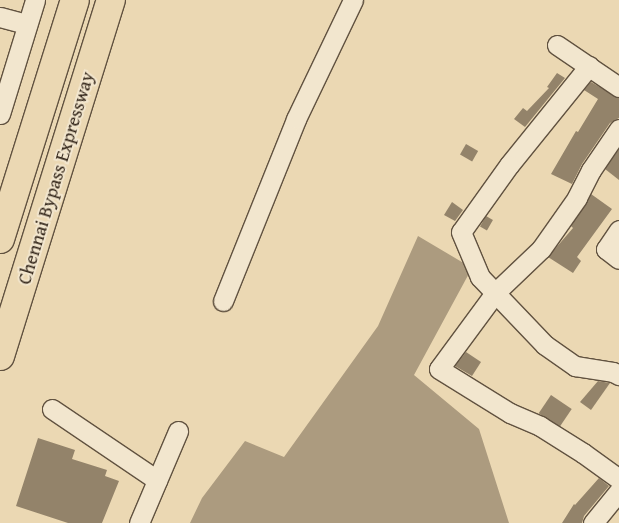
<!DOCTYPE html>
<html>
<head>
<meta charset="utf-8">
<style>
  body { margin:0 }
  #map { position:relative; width:619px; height:523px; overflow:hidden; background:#ebd8b3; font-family:"Gentium Book Plus",serif }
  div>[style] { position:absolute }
  .water>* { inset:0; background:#ac9b7f }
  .building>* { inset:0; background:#93836a; transform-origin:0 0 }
  .roads { filter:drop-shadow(1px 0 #615240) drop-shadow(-1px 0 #615240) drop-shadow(0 1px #615240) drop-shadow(0 -1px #615240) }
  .minor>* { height:19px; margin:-9.5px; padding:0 9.5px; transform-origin:9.5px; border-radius:9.5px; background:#f2e6ce }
  .highway>* { height:28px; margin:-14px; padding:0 14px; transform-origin:14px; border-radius:14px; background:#ebd8b3 }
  span { translate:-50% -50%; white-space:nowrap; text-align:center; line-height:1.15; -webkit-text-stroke:4px #f2e6ce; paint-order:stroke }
  .street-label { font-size:19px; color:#33261a }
</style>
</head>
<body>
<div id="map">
  <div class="water">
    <div style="clip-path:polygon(418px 236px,472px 268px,414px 375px,479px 429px,509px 523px,190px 523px,202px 498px,245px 441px,284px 457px,378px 326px)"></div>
  </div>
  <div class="building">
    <div style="clip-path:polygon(557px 73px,565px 78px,525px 127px,514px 119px,523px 108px,527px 111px,549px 88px,547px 87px)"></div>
    <div style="clip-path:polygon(591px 82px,619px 98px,619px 118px,610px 123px,582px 164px,572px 184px,551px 174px,576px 131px,578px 132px,598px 99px,584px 90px)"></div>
    <div style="left:466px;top:144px;width:14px;height:12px;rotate:30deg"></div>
    <div style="clip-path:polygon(619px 149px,619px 180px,605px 169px)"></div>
    <div style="clip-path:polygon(591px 194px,612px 209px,577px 257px,581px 261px,573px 273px,548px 257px,573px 228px,571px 226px)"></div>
    <div style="clip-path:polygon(452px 202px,463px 210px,455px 221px,444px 215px)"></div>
    <div style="left:486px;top:216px;width:8px;height:12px;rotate:30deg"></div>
    <div style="clip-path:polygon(466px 352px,481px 362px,472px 376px,455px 366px)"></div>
    <div style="clip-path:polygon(598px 381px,610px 383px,591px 410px,580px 402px)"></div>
    <div style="left:551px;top:395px;width:25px;height:22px;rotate:34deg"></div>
    <div style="clip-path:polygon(38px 438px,75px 450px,72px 459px,107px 470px,105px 476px,119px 481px,102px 523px,68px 523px,16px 506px)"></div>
    <div style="clip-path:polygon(599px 478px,609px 486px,584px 516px,582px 523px,562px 523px,574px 504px,575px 505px)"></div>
  </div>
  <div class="roads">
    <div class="minor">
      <div style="left:0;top:17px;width:28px;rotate:15deg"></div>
      <div style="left:557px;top:45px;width:75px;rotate:34.1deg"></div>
      <div style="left:589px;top:66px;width:127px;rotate:128.9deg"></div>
      <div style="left:509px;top:165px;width:82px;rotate:125.6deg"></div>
      <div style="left:461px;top:232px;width:49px;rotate:67.1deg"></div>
      <div style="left:480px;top:277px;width:94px;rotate:46.3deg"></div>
      <div style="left:545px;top:345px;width:37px;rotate:35deg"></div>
      <div style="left:575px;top:366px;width:38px;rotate:9deg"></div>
      <div style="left:613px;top:372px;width:7px;rotate:27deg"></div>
      <div style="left:0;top:114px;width:119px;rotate:-72.9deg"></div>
      <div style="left:619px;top:129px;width:50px;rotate:124.3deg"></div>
      <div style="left:591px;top:170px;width:31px;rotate:117deg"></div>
      <div style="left:577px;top:198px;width:62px;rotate:125.2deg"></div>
      <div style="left:541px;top:249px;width:64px;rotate:136.3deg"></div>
      <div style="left:495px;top:293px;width:94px;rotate:126.4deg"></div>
      <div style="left:439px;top:369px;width:84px;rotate:31.8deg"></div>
      <div style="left:510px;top:413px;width:33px;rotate:23deg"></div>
      <div style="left:540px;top:426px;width:51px;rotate:32.1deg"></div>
      <div style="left:583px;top:453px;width:44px;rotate:35.8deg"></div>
      <div style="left:619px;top:230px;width:23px;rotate:124deg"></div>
      <div style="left:606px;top:249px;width:16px;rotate:38deg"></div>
      <div style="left:223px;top:301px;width:196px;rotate:-68.1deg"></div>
      <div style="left:296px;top:119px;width:132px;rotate:-64.4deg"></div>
      <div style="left:52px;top:409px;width:127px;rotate:34.1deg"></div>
      <div style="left:139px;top:523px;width:100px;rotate:-67deg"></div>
      <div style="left:593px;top:523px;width:41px;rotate:-50.9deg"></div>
    </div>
    <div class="highway">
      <div style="left:0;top:239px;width:250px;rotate:-72.6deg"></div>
      <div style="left:0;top:356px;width:373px;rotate:-72.7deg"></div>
    </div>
  </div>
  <div class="street-label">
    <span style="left:56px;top:178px;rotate:-73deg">Chennai Bypass Expressway</span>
  </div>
</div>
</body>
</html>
